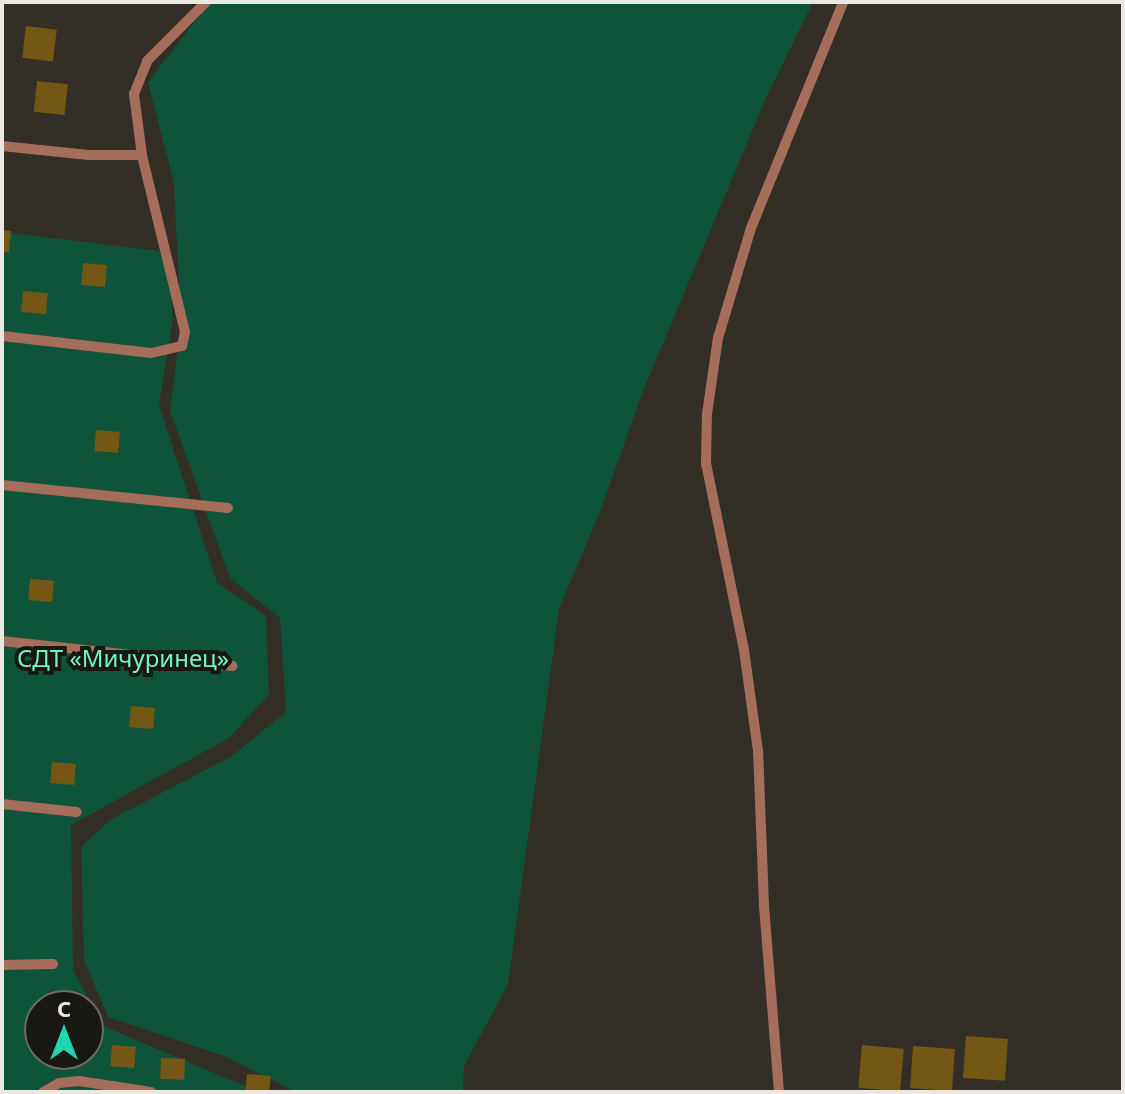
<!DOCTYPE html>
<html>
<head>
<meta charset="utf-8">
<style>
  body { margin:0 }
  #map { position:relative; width:1125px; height:1094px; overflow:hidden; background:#332f27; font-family:"Noto Sans",sans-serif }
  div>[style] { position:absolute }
  .green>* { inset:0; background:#0d543a }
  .building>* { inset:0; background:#745714; transform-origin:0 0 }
  .service>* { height:10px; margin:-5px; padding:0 5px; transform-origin:5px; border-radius:5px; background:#a56d5a }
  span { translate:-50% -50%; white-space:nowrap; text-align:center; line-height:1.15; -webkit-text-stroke:8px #191714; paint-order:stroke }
  .park-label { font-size:24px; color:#73f4bb }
  .frame { position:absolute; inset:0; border:4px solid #ebe8e3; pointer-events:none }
  .north { position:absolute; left:24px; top:990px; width:80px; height:80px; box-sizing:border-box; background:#191714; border:2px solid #6d6b67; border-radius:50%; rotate:0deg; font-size:22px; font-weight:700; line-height:32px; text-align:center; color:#ebe8e3 }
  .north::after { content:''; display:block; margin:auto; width:28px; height:36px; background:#23d5af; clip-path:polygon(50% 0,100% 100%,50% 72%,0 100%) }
</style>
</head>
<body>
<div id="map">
  <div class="green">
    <div style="clip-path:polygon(210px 2px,813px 2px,766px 98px,643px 391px,601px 509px,559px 609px,508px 984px,464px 1066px,463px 1092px,296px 1092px,224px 1056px,108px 1017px,84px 960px,81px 847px,110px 820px,232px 756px,286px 712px,280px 618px,230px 578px,170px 411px,181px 325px,174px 183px,148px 82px)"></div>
    <div style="clip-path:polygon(evenodd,2px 232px,168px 252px,173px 318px,159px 405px,217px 583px,266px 616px,269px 694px,229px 738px,71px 825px,73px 970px,103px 1026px,259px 1092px,2px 1092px,2px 232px,40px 1006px,88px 1006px,88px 1054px,40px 1054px,40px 1006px)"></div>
  </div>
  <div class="building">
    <div style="left:26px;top:26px;width:31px;height:32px;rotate:7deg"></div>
    <div style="left:37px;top:81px;width:31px;height:31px;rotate:6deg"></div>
    <div style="clip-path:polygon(2px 230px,11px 231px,9px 252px,2px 252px)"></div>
    <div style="left:83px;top:263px;width:24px;height:22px;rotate:5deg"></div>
    <div style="left:23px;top:291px;width:25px;height:21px;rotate:5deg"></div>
    <div style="left:96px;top:430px;width:24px;height:21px;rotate:5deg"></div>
    <div style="left:30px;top:579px;width:24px;height:21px;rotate:5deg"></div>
    <div style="left:131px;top:706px;width:24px;height:21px;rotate:5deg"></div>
    <div style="left:52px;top:762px;width:24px;height:21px;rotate:5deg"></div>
    <div style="left:966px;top:1036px;width:42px;height:42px;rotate:4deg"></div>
    <div style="left:112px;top:1045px;width:24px;height:21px;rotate:5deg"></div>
    <div style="left:862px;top:1045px;width:42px;height:43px;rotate:5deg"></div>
    <div style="left:913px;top:1046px;width:42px;height:42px;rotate:4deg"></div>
    <div style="left:161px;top:1058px;width:24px;height:21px;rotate:2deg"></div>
    <div style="clip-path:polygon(247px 1074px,271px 1076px,269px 1092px,245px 1092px)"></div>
  </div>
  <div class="service">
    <div style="left:2px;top:146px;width:87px;rotate:5.9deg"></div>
    <div style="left:89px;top:155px;width:53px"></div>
    <div style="left:2px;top:336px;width:150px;rotate:6.5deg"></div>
    <div style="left:151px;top:353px;width:32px;rotate:-13deg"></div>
    <div style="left:182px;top:346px;width:14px;rotate:-78deg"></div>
    <div style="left:185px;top:332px;width:182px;rotate:-103.7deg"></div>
    <div style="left:142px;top:155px;width:62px;rotate:-97.5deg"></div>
    <div style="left:134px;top:94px;width:35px;rotate:-68deg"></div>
    <div style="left:147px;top:61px;width:83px;rotate:-45deg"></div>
    <div style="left:2px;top:485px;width:227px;rotate:5.8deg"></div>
    <div style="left:2px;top:641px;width:232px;rotate:6.2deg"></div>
    <div style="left:2px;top:804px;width:75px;rotate:6.1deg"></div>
    <div style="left:2px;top:965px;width:51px;rotate:-1.1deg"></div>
    <div style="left:43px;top:1092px;width:18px;rotate:-29deg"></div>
    <div style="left:59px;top:1083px;width:20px;rotate:-6deg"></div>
    <div style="left:79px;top:1081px;width:73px;rotate:8.7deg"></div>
    <div style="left:779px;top:1092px;width:188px;rotate:-94.6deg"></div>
    <div style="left:764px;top:905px;width:154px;rotate:-92.2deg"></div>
    <div style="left:758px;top:751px;width:102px;rotate:-97.9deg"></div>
    <div style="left:744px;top:650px;width:190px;rotate:-101.5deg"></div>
    <div style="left:706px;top:464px;width:50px;rotate:-88.9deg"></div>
    <div style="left:707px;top:414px;width:77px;rotate:-81.8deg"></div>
    <div style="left:718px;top:338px;width:115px;rotate:-73.3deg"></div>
    <div style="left:751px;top:228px;width:244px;rotate:-67.8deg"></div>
  </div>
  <div class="park-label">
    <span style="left:123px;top:658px">СДТ «Мичуринец»</span>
  </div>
  <div class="frame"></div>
  <div class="north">С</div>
</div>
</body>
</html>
